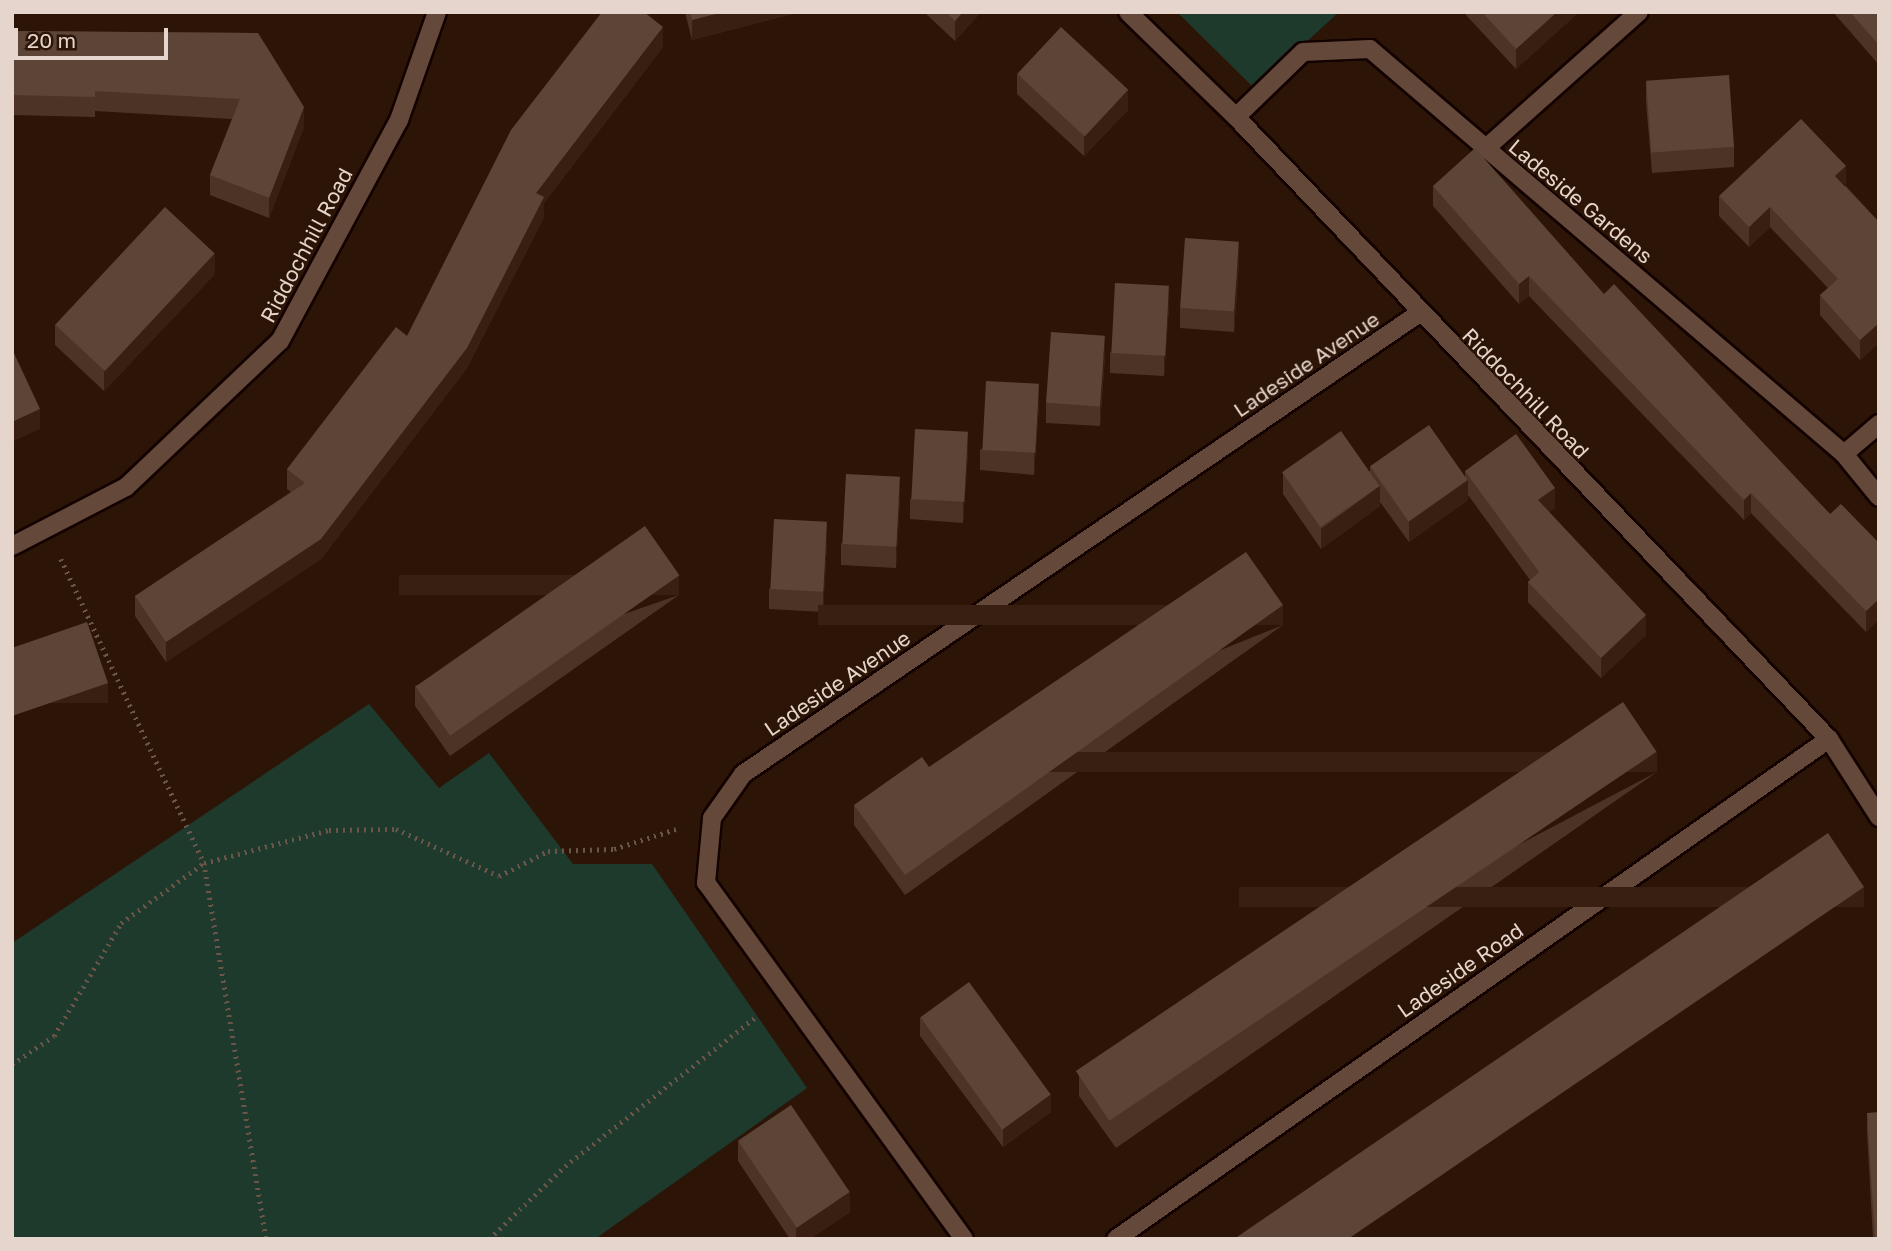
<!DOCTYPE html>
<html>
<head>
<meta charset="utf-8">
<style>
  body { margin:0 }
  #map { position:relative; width:1891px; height:1251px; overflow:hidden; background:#2c1406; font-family:"Golos Text",sans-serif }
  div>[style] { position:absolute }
  .green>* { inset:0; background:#1d3a2d }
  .path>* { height:4.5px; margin-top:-2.25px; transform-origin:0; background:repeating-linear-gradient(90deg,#6b5549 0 2px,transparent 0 7px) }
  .roads { filter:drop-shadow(2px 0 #130200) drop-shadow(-2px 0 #130200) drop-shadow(0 2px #130200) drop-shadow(0 -2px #130200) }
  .minor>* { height:18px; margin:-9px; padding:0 9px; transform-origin:9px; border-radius:9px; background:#644839 }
  .wall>* { inset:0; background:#4c3326 }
  .shaded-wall>* { inset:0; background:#381f11; transform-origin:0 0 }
  .building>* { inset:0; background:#5c4537; transform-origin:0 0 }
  span { translate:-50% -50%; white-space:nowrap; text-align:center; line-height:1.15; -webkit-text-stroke:5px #2c1406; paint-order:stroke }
  .street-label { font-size:21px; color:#e6d5cc }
  .frame { position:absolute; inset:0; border:14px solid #e6d5cc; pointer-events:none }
  .scale { position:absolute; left:14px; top:28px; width:154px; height:32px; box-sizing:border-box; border:4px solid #e6d5cc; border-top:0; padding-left:9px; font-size:21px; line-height:24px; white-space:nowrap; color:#e6d5cc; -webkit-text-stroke:5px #2c1406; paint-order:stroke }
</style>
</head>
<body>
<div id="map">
  <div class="green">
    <div style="clip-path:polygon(1177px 12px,1339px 12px,1255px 89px)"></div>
    <div style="clip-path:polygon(369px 704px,439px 788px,489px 753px,573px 864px,652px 864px,807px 1088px,595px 1239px,12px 1239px,12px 943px)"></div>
  </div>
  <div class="path">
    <div style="left:61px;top:559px;width:336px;rotate:64.8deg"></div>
    <div style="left:204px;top:863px;width:381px;rotate:80.6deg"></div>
    <div style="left:12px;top:1064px;width:50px;rotate:-33.7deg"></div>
    <div style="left:54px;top:1036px;width:131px;rotate:-59.3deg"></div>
    <div style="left:121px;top:923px;width:102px;rotate:-35.9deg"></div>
    <div style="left:204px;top:863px;width:129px;rotate:-14.8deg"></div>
    <div style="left:329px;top:830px;width:67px;rotate:-0.9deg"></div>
    <div style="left:396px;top:829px;width:113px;rotate:24.5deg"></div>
    <div style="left:499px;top:876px;width:55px;rotate:-27deg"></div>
    <div style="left:548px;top:851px;width:66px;rotate:-1.7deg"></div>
    <div style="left:614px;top:849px;width:65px;rotate:-17.9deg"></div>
    <div style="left:489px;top:1239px;width:105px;rotate:-43.8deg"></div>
    <div style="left:565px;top:1166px;width:244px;rotate:-38deg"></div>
  </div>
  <div class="roads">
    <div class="minor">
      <div style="left:1128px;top:12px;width:151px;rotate:44.2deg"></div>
      <div style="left:1236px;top:117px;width:859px;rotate:46.37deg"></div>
      <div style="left:1829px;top:739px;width:93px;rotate:57.3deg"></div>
      <div style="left:1236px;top:117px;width:93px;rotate:-44.1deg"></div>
      <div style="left:1303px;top:52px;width:67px;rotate:-2.6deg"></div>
      <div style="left:1370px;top:49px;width:623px;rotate:40.51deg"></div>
      <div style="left:1844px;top:454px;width:55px;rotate:50.9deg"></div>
      <div style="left:1485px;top:149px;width:206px;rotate:-41.7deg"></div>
      <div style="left:1844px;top:454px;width:46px;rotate:-40.6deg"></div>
      <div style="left:12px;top:546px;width:128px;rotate:-27.4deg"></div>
      <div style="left:126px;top:487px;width:212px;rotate:-43.5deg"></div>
      <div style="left:280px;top:341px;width:251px;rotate:-61.7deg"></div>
      <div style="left:399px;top:120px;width:114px;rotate:-70.6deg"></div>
      <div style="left:964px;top:1239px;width:440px;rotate:-125.9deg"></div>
      <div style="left:706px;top:883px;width:65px;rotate:-84.7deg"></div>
      <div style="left:712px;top:818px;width:54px;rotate:-54.8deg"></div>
      <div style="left:743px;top:774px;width:817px;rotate:-34.27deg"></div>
      <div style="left:1116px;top:1239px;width:871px;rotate:-35.04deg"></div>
    </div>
  </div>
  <div class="wall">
    <div style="clip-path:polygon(685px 12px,800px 12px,692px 40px)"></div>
    <div style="clip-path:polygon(924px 12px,981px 12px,955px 41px)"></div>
    <div style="clip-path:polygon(1466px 12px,1579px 12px,1516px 69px,1466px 15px)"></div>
    <div style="clip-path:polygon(1833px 12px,1879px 12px,1879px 65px)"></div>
    <div style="clip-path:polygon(12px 31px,258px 33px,304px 127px,269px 218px,210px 195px,210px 175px,232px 119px,95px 111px,95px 117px,12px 115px)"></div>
    <div style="clip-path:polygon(663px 47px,544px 203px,544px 217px,467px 368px,321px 559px,166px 662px,135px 616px,135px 596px,291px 492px,287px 489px,287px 469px,407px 336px)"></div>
    <div style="clip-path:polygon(1017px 74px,1128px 110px,1084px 156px,1017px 94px)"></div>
    <div style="clip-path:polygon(1646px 82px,1734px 147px,1734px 167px,1652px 173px,1646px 102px)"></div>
    <div style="clip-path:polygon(1433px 186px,1604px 294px,1830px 514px,1879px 543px,1879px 619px,1866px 632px,1751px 513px,1744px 520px,1529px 296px,1519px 304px,1433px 206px)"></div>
    <div style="clip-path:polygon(1846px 186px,1879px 222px,1879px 343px,1860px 360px,1820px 315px,1820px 295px,1828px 288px,1770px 227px,1749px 247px,1719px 216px,1719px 196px)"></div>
    <div style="clip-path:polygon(1239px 262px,1234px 332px,1180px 328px,1180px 308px)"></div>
    <div style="clip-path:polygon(215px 274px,104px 391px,55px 345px,55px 325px)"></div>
    <div style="clip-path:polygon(1169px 306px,1164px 376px,1110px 373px,1110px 353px)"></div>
    <div style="clip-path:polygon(1105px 356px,1100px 426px,1046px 423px,1046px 403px)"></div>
    <div style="clip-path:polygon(1039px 404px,1034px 475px,980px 470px,980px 450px)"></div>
    <div style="clip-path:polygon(968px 452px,963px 523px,910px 519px,910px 499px)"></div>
    <div style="clip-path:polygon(1370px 467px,1465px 476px,1465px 471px,1555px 508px,1549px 512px,1646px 635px,1601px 678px,1528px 602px,1528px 582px,1530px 580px,1468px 495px,1468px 500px,1409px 542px,1380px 502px,1380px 506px,1321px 549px,1283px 494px,1283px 474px,1370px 471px)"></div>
    <div style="clip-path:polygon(900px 498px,896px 568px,841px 565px,841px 544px)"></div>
    <div style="clip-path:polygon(827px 542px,823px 612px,769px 609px,769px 589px)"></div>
    <div style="clip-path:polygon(679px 595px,450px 756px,415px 706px,415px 686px)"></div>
    <div style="clip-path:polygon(1283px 625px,905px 895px,854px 825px,854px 805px,929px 767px)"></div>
    <div style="clip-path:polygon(1657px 772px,1116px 1148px,1079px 1096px,1079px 1076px)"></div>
    <div style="clip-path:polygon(920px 1017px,1051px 1112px,1003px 1147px,920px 1036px)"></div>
    <div style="clip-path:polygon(1867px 1113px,1879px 1239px,1873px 1239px,1867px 1133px)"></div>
    <div style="clip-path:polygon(738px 1141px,850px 1212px,810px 1239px,790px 1239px,738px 1161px)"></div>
  </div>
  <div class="shaded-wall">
    <div style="clip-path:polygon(723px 12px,800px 12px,692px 40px,692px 20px)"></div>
    <div style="clip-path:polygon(963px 12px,981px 12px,955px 41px,955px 21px)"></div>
    <div style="clip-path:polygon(1557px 12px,1579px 12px,1516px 69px,1516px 49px)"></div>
    <div style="clip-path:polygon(663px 27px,663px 47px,544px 203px,544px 217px,467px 368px,321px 559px,166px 662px,166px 642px,321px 539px,536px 193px)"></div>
    <div style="clip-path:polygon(1128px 90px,1128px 110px,1084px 156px,1084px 136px)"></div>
    <div style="clip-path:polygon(304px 107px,304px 127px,269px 218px,269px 198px)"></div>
    <div style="clip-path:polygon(1846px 166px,1846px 186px,1835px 176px)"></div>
    <div style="clip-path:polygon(1770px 207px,1770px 227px,1749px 247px,1749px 227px)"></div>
    <div style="clip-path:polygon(1239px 242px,1239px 262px,1234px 332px,1234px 312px)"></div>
    <div style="clip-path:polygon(215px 253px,215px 274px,104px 391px,104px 371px)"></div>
    <div style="clip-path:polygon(1529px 276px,1529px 296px,1519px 304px,1519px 284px)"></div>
    <div style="clip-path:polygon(1169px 286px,1169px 306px,1164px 376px,1164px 356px)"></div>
    <div style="clip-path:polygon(1879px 323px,1879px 343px,1860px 360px,1860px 340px)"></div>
    <div style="clip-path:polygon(1105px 336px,1105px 356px,1100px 426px,1100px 406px)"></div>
    <div style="clip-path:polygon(1039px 384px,1039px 404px,1034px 475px,1034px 455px)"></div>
    <div style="clip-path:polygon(40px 409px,40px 429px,12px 442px,12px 422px)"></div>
    <div style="clip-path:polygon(968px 432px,968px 452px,963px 523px,963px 503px)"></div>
    <div style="clip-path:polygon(900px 477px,900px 498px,896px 568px,896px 548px)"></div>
    <div style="clip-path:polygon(1468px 480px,1468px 500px,1409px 542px,1409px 522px)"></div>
    <div style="clip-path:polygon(1380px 486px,1380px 506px,1321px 549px,1321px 529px)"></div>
    <div style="clip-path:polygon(1555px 488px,1555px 508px,1538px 520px,1538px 500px)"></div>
    <div style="clip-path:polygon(1751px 493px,1751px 513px,1744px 520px,1744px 500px)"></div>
    <div style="clip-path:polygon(827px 522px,827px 542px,823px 612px,823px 592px)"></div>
    <div style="left:679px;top:575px;width:20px;height:280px;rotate:90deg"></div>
    <div style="clip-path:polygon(1879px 599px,1879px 619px,1866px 632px,1866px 611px)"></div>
    <div style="left:1283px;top:605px;width:20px;height:465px;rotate:90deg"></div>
    <div style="clip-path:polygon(1646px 615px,1646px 635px,1601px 678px,1601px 658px)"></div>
    <div style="left:108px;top:683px;width:20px;height:102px;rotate:90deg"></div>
    <div style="left:1657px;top:752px;width:20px;height:659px;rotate:90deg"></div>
    <div style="left:1864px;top:887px;width:20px;height:625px;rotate:90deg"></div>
    <div style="clip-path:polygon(1051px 1094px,1051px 1112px,1003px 1147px,1003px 1129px)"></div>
    <div style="clip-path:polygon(850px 1192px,850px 1212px,810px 1239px,796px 1239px,796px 1228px)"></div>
  </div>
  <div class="building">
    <div style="clip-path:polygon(602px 12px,644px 12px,663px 27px,536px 193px,544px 197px,467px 348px,321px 539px,166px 642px,135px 596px,305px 483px,287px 469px,396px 327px,407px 336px,511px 130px)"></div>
    <div style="clip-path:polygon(690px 12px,723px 12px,692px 20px)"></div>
    <div style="clip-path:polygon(946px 12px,963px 12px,955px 21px)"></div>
    <div style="clip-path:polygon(1482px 12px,1557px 12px,1516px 49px)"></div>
    <div style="clip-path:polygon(1850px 12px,1879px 12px,1879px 45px)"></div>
    <div style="left:1061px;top:27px;width:92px;height:64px;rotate:43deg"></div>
    <div style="clip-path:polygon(12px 31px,258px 33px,304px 107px,269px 198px,210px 175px,240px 99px,95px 91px,95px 97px,12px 95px)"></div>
    <div style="left:1729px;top:75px;width:72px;height:83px;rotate:86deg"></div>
    <div style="clip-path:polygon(1801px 119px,1846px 166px,1835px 176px,1879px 222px,1879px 323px,1860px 340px,1820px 295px,1838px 279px,1770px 207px,1749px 227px,1719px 196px)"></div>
    <div style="clip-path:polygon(1475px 148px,1604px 294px,1614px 284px,1830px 514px,1841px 504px,1879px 543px,1879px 599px,1866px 611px,1751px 493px,1744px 500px,1529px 276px,1519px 284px,1433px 186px)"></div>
    <div style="left:165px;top:207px;width:68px;height:161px;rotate:43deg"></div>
    <div style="left:1185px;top:238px;width:54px;height:70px;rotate:4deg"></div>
    <div style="left:1115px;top:283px;width:54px;height:70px;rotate:3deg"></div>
    <div style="left:1051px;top:332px;width:54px;height:71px;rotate:4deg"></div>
    <div style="clip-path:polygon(13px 351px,40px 409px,12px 422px,12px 352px)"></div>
    <div style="left:986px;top:381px;width:53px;height:69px;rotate:3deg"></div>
    <div style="left:1429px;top:425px;width:67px;height:72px;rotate:55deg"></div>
    <div style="left:915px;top:429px;width:53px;height:70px;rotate:3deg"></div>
    <div style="left:1341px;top:431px;width:67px;height:72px;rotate:55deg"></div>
    <div style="clip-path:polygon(1516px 434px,1555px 488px,1538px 500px,1646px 615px,1601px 658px,1528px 582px,1539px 572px,1465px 471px)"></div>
    <div style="left:846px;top:474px;width:54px;height:70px;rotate:3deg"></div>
    <div style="left:774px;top:519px;width:53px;height:70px;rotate:3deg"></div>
    <div style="left:645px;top:526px;width:60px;height:280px;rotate:55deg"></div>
    <div style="clip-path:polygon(1246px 552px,1283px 605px,905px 875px,854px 805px,922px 757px,929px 767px)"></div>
    <div style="clip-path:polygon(87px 622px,108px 683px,12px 716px,12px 648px)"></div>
    <div style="left:1623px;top:702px;width:60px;height:660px;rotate:56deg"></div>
    <div style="clip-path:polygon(1828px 833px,1864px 887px,1348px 1239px,1234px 1239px)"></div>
    <div style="left:969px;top:982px;width:139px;height:60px;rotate:54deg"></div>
    <div style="left:791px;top:1105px;width:105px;height:64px;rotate:56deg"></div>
    <div style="clip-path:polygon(1879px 1112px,1879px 1239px,1875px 1239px,1867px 1113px)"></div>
  </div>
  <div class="street-label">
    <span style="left:1581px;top:201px;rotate:40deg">Ladeside Gardens</span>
    <span style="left:306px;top:245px;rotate:-62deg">Riddochhill Road</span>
    <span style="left:1306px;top:364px;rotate:-34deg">Ladeside Avenue</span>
    <span style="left:1526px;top:393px;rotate:46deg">Riddochhill Road</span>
    <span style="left:837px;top:683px;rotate:-34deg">Ladeside Avenue</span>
    <span style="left:1460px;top:970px;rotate:-35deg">Ladeside Road</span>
  </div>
  <div class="frame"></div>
  <div class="scale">20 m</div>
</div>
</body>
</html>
